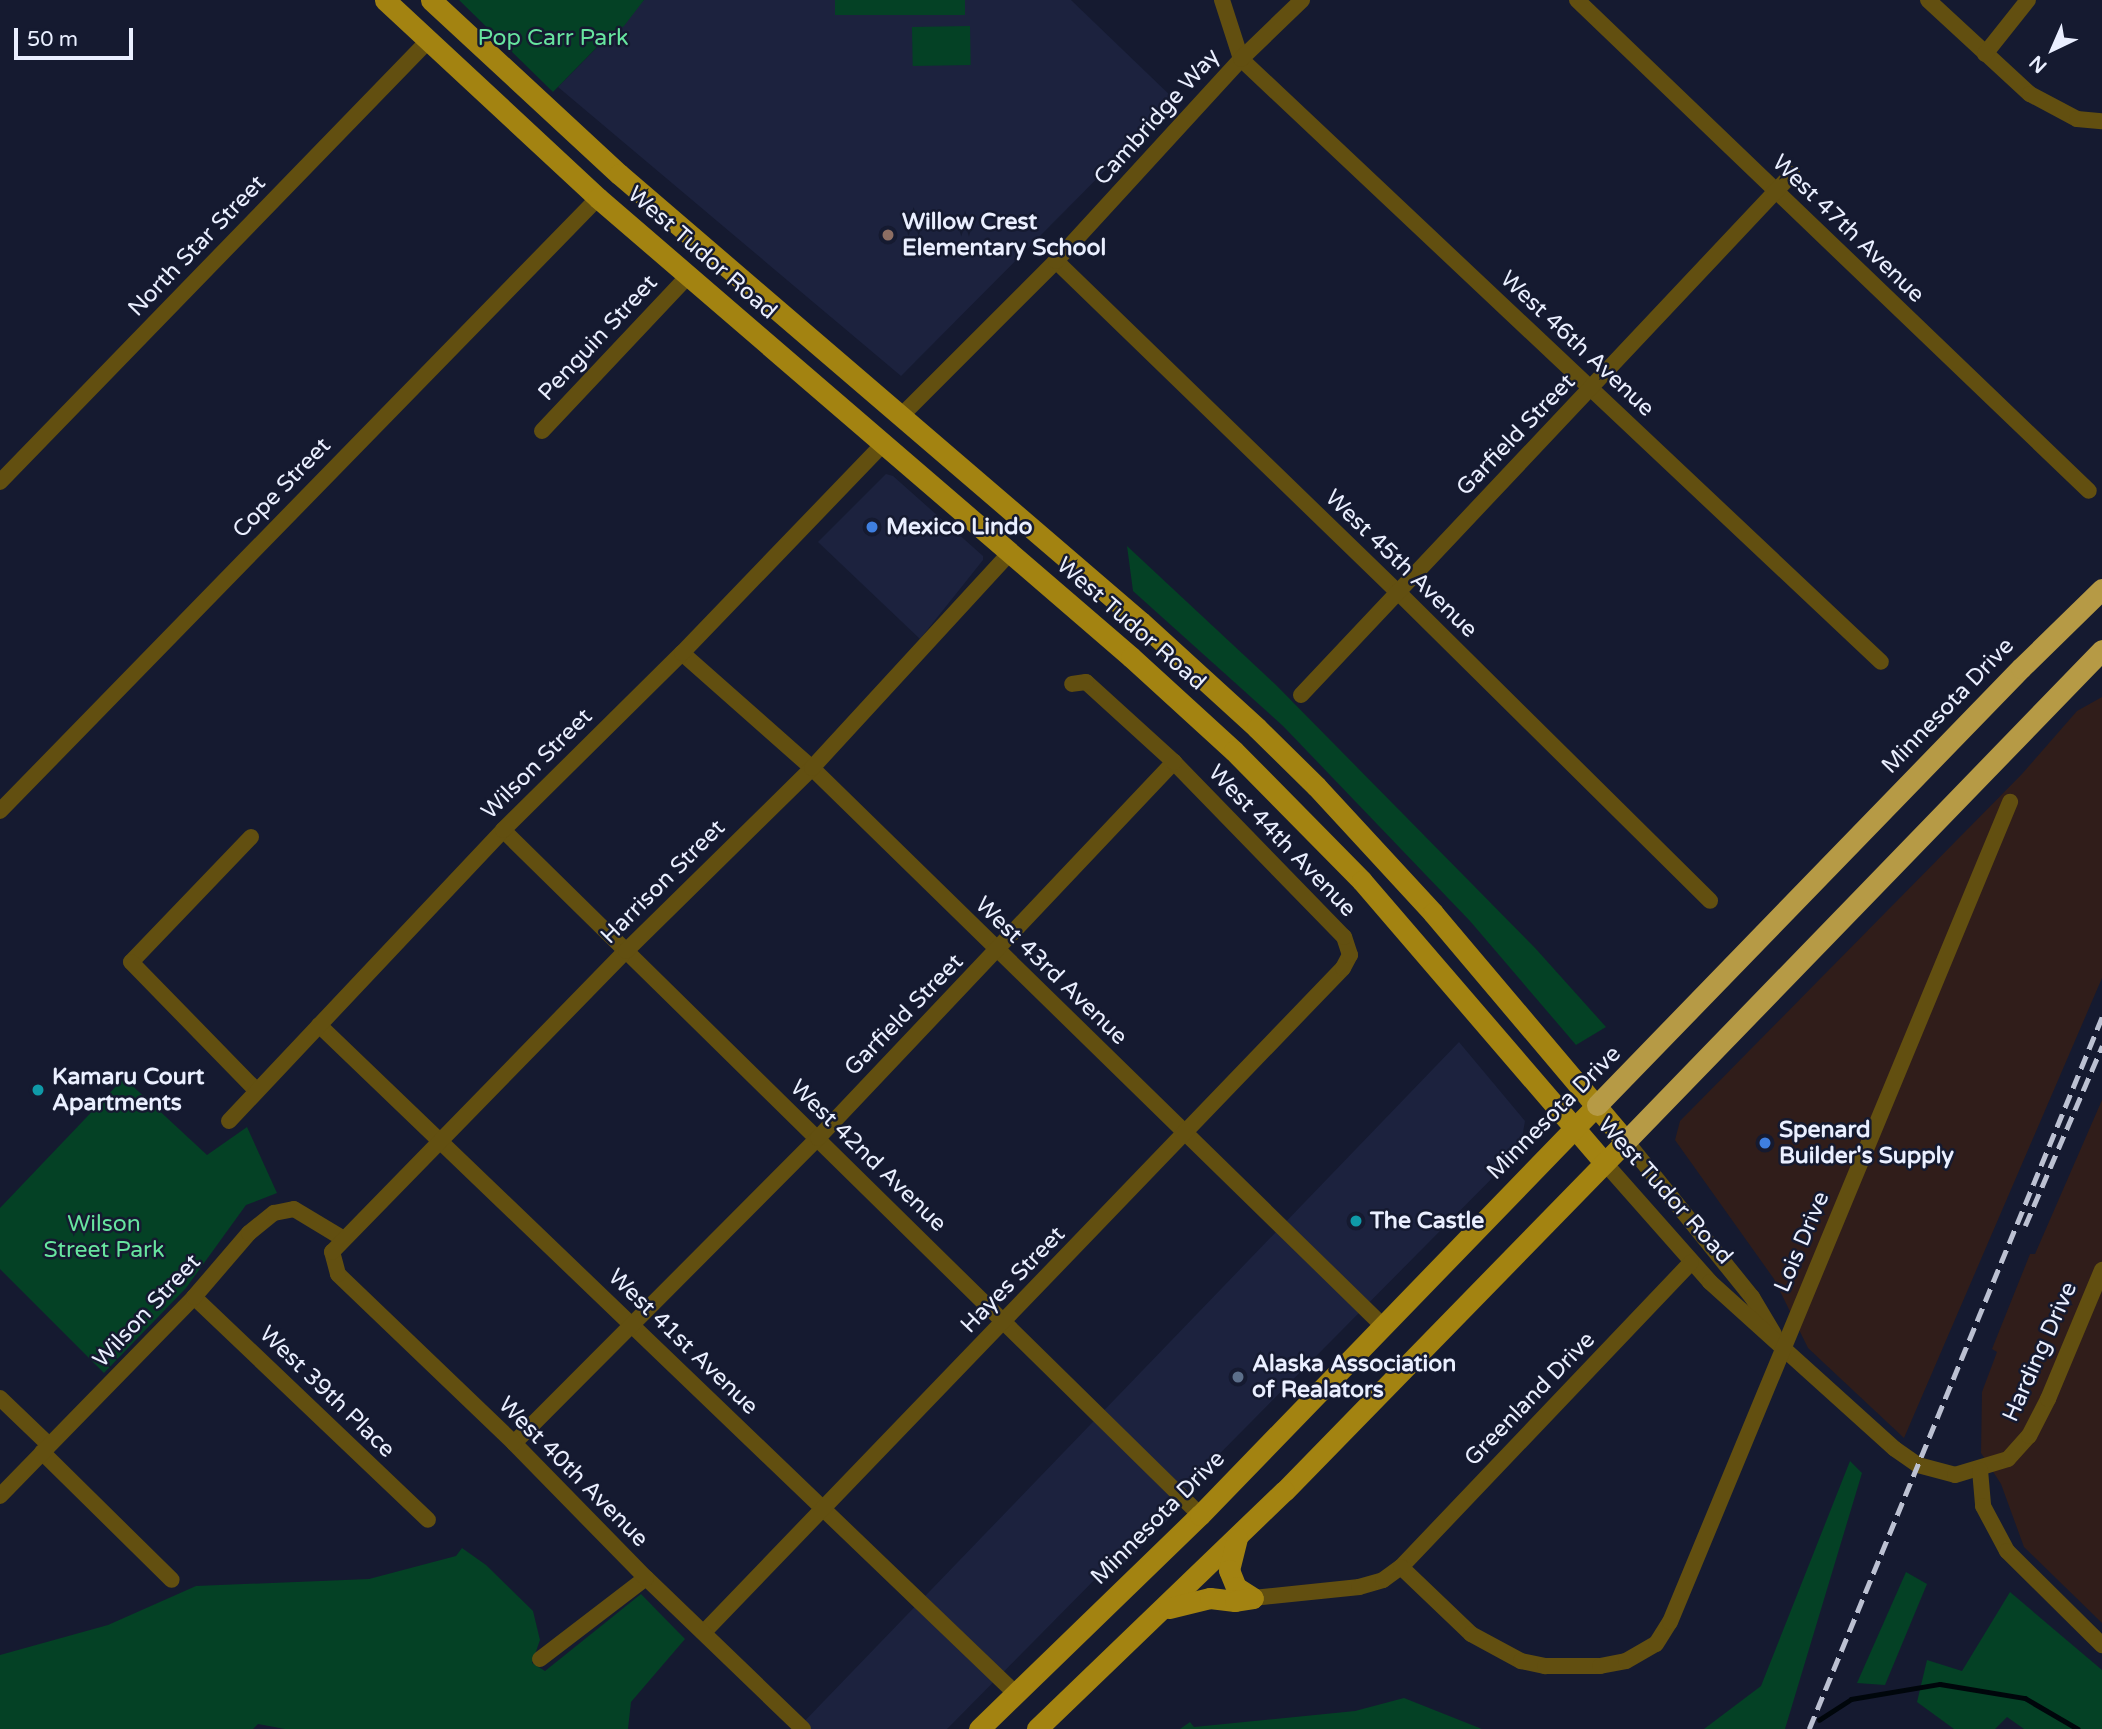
<!DOCTYPE html>
<html>
<head>
<meta charset="utf-8">
<style>
  body { margin:0 }
  #map { position:relative; width:2102px; height:1729px; overflow:hidden; background:#151a30; font-family:"Varela Round",sans-serif }
  div>[style] { position:absolute }
  .built>* { inset:0; background:#1c223e }
  .industrial>* { inset:0; background:#301d1a }
  .green>* { inset:0; background:#044125; transform-origin:0 0 }
  .stream>* { height:4.5px; margin:-2.25px; padding:0 2.25px; transform-origin:2.25px; border-radius:2.25px; background:#00060b }
  .minor>* { height:16px; margin:-8px; padding:0 8px; transform-origin:8px; border-radius:8px; background:#624f10 }
  .primary>* { height:21px; margin:-10.5px; padding:0 10.5px; transform-origin:10.5px; border-radius:10.5px; background:#a38311 }
  .motorway>* { height:21px; margin:-10.5px; padding:0 10.5px; transform-origin:10.5px; border-radius:10.5px; background:#b69a45 }
  .rail>* { height:4.5px; margin-top:-2.25px; transform-origin:0; background:repeating-linear-gradient(90deg,#bcc1d2 0 14px,transparent 0 21px) }
  .dots>* { width:19px; height:19px; translate:-50% -50%; box-sizing:border-box; border:4px solid #151a30; border-radius:50% }
  span { translate:-50% -50%; white-space:nowrap; text-align:center; line-height:1.15; -webkit-text-stroke:5px #151a30; paint-order:stroke }
  .park-label { font-size:23px; color:#67e59f }
  .street-label { font-size:23px; color:#eaefff }
  .poi-label { font-size:23px; color:#eaefff; font-weight:700 }
  .left { translate:0 -50%; text-align:left }
  .north { position:absolute; left:2018px; top:14px; width:70px; height:70px; -webkit-text-stroke:5px #151a30; paint-order:stroke; rotate:224deg; font-size:19px; font-weight:700; line-height:28px; text-align:center; color:#eaefff }
  .north::after { content:''; display:block; margin:auto; width:24px; height:32px; background:#eaefff; clip-path:polygon(50% 0,100% 100%,50% 72%,0 100%) }
  .scale { position:absolute; left:14px; top:28px; width:119px; height:32px; box-sizing:border-box; border:4px solid #eaefff; border-top:0; padding-left:9px; font-size:21px; line-height:24px; white-space:nowrap; color:#eaefff; -webkit-text-stroke:5px #151a30; paint-order:stroke }
</style>
</head>
<body>
<div id="map">
  <div class="built">
    <div style="clip-path:polygon(644px 0,1071px 0,1175px 100px,901px 376px,558px 87px)"></div>
    <div style="clip-path:polygon(886px 474px,893px 476px,983px 556px,983px 560px,920px 639px,818px 542px)"></div>
    <div style="clip-path:polygon(1459px 1042px,1525px 1121px,1520px 1150px,1170px 1504px,1176px 1512px,1124px 1564px,1117px 1557px,947px 1729px,797px 1729px)"></div>
  </div>
  <div class="industrial">
    <div style="clip-path:polygon(2102px 697px,2102px 978px,1904px 1438px,1808px 1348px,1774px 1279px,1675px 1140px,1680px 1121px,2022px 774px,2077px 711px)"></div>
    <div style="clip-path:polygon(2102px 1100px,2102px 1623px,2024px 1547px,2001px 1484px,1981px 1453px,1982px 1392px,1997px 1352px,1992px 1349px,2030px 1254px,2035px 1254px)"></div>
  </div>
  <div class="green">
    <div style="clip-path:polygon(459px 0,644px 0,624px 26px,600px 44px,553px 92px)"></div>
    <div style="left:835px;top:0;width:130px;height:15px"></div>
    <div style="left:970px;top:26px;width:39px;height:58px;rotate:89deg"></div>
    <div style="clip-path:polygon(1127px 546px,1276px 685px,1536px 949px,1606px 1027px,1576px 1045px,1470px 921px,1283px 726px,1133px 591px)"></div>
    <div style="clip-path:polygon(124px 1078px,207px 1155px,247px 1127px,277px 1193px,246px 1205px,186px 1288px,104px 1373px,0 1269px,0 1208px)"></div>
    <div style="clip-path:polygon(1850px 1461px,1862px 1473px,1785px 1729px,1704px 1729px,1761px 1686px)"></div>
    <div style="clip-path:polygon(462px 1548px,486px 1565px,533px 1611px,540px 1640px,532px 1663px,545px 1671px,641px 1594px,685px 1639px,631px 1702px,628px 1729px,285px 1729px,258px 1724px,253px 1729px,0 1729px,0 1655px,108px 1625px,196px 1586px,369px 1579px,456px 1556px)"></div>
    <div style="clip-path:polygon(1906px 1572px,1927px 1584px,1885px 1685px,1857px 1683px)"></div>
    <div style="clip-path:polygon(2010px 1592px,2102px 1670px,2102px 1729px,2024px 1729px,2007px 1717px,1995px 1729px,1954px 1729px,1917px 1702px,1927px 1660px,1962px 1671px)"></div>
    <div style="clip-path:polygon(1404px 1698px,1482px 1729px,1180px 1729px,1190px 1722px,1194px 1727px,1355px 1711px)"></div>
  </div>
  <div class="stream">
    <div style="left:1819px;top:1720px;width:38px;rotate:-33deg"></div>
    <div style="left:1851px;top:1699px;width:90px;rotate:-9.6deg"></div>
    <div style="left:1940px;top:1684px;width:86px;rotate:9.4deg"></div>
    <div style="left:2025px;top:1698px;width:61px;rotate:30.3deg"></div>
  </div>
  <div class="minor">
    <div style="left:1222px;top:0;width:62px;rotate:72.1deg"></div>
    <div style="left:1241px;top:59px;width:879px;rotate:43.29deg"></div>
    <div style="left:1577px;top:0;width:709px;rotate:43.8deg"></div>
    <div style="left:1928px;top:0;width:139px;rotate:42.7deg"></div>
    <div style="left:2030px;top:94px;width:53px;rotate:28deg"></div>
    <div style="left:2077px;top:119px;width:25px;rotate:5deg"></div>
    <div style="left:1985px;top:54px;width:69px;rotate:-51.5deg"></div>
    <div style="left:1056px;top:261px;width:476px;rotate:44.1deg"></div>
    <div style="left:1398px;top:592px;width:439px;rotate:44.7deg"></div>
    <div style="left:900px;top:417px;width:221px;rotate:-45deg"></div>
    <div style="left:1056px;top:261px;width:274px;rotate:-47.5deg"></div>
    <div style="left:1241px;top:59px;width:85px;rotate:-44deg"></div>
    <div style="left:542px;top:431px;width:213px;rotate:-46.7deg"></div>
    <div style="left:0;top:482px;width:615px;rotate:-45.86deg"></div>
    <div style="left:682px;top:653px;width:174px;rotate:41.5deg"></div>
    <div style="left:812px;top:768px;width:798px;rotate:44.34deg"></div>
    <div style="left:1301px;top:695px;width:716px;rotate:-46.7deg"></div>
    <div style="left:0;top:811px;width:856px;rotate:-45.71deg"></div>
    <div style="left:503px;top:830px;width:977px;rotate:44.5deg"></div>
    <div style="left:251px;top:837px;width:173px;rotate:133.8deg"></div>
    <div style="left:131px;top:962px;width:179px;rotate:45.7deg"></div>
    <div style="left:319px;top:1025px;width:965px;rotate:43.82deg"></div>
    <div style="left:229px;top:1121px;width:400px;rotate:-46.7deg"></div>
    <div style="left:503px;top:830px;width:252px;rotate:-44.7deg"></div>
    <div style="left:682px;top:653px;width:290px;rotate:-46.1deg"></div>
    <div style="left:1626px;top:1141px;width:201px;rotate:51.1deg"></div>
    <div style="left:1752px;top:1297px;width:43px;rotate:59.3deg"></div>
    <div style="left:1604px;top:1162px;width:160px;rotate:48.5deg"></div>
    <div style="left:1710px;top:1282px;width:249px;rotate:42.1deg"></div>
    <div style="left:1895px;top:1449px;width:28px;rotate:35deg"></div>
    <div style="left:1918px;top:1465px;width:38px;rotate:15deg"></div>
    <div style="left:1955px;top:1475px;width:55px;rotate:-16.8deg"></div>
    <div style="left:2008px;top:1459px;width:31px;rotate:-48deg"></div>
    <div style="left:2029px;top:1436px;width:42px;rotate:-62.8deg"></div>
    <div style="left:2048px;top:1399px;width:140px;rotate:-67.3deg"></div>
    <div style="left:194px;top:1297px;width:323px;rotate:43.6deg"></div>
    <div style="left:0;top:1398px;width:68px;rotate:43.8deg"></div>
    <div style="left:514px;top:1443px;width:431px;rotate:-45.1deg"></div>
    <div style="left:818px;top:1138px;width:518px;rotate:-46.57deg"></div>
    <div style="left:42px;top:1452px;width:182px;rotate:44.6deg"></div>
    <div style="left:1980px;top:1470px;width:36px;rotate:85deg"></div>
    <div style="left:1983px;top:1506px;width:51px;rotate:61.9deg"></div>
    <div style="left:2007px;top:1551px;width:134px;rotate:44.7deg"></div>
    <div style="left:0;top:1496px;width:278px;rotate:-45.7deg"></div>
    <div style="left:194px;top:1297px;width:84px;rotate:-49.3deg"></div>
    <div style="left:249px;top:1233px;width:32px;rotate:-39deg"></div>
    <div style="left:274px;top:1213px;width:20px;rotate:-11deg"></div>
    <div style="left:294px;top:1209px;width:56px;rotate:31.1deg"></div>
    <div style="left:1401px;top:1567px;width:420px;rotate:-46.4deg"></div>
    <div style="left:1253px;top:1598px;width:107px;rotate:-5.9deg"></div>
    <div style="left:1359px;top:1587px;width:25px;rotate:-16deg"></div>
    <div style="left:1383px;top:1580px;width:22px;rotate:-36deg"></div>
    <div style="left:1401px;top:1567px;width:97px;rotate:43.7deg"></div>
    <div style="left:1471px;top:1634px;width:57px;rotate:28.4deg"></div>
    <div style="left:1521px;top:1661px;width:25px;rotate:12deg"></div>
    <div style="left:1545px;top:1666px;width:55px"></div>
    <div style="left:1600px;top:1666px;width:26px;rotate:-11deg"></div>
    <div style="left:1626px;top:1661px;width:34px;rotate:-30deg"></div>
    <div style="left:1656px;top:1644px;width:26px;rotate:-58deg"></div>
    <div style="left:1670px;top:1622px;width:888px;rotate:-67.48deg"></div>
    <div style="left:705px;top:1631px;width:920px;rotate:-46.1deg"></div>
    <div style="left:1343px;top:968px;width:15px;rotate:-62deg"></div>
    <div style="left:1350px;top:955px;width:19px;rotate:-108deg"></div>
    <div style="left:1344px;top:937px;width:244px;rotate:-134.2deg"></div>
    <div style="left:1174px;top:762px;width:119px;rotate:-137.7deg"></div>
    <div style="left:1086px;top:682px;width:14px;rotate:172deg"></div>
    <div style="left:540px;top:1659px;width:133px;rotate:-37.4deg"></div>
    <div style="left:803px;top:1729px;width:218px;rotate:-136.1deg"></div>
    <div style="left:646px;top:1578px;width:189px;rotate:-134.4deg"></div>
    <div style="left:514px;top:1443px;width:244px;rotate:-136.2deg"></div>
    <div style="left:338px;top:1274px;width:23px;rotate:-105deg"></div>
    <div style="left:332px;top:1252px;width:421px;rotate:-45.7deg"></div>
    <div style="left:626px;top:951px;width:261px;rotate:-44.5deg"></div>
    <div style="left:812px;top:768px;width:292px;rotate:-47.4deg"></div>
  </div>
  <div class="primary">
    <div style="left:385px;top:0;width:291px;rotate:42.9deg"></div>
    <div style="left:598px;top:198px;width:703px;rotate:40.73deg"></div>
    <div style="left:1131px;top:657px;width:139px;rotate:42.4deg"></div>
    <div style="left:1234px;top:751px;width:182px;rotate:45.4deg"></div>
    <div style="left:1362px;top:881px;width:371px;rotate:49.3deg"></div>
    <div style="left:431px;top:0;width:256px;rotate:42.8deg"></div>
    <div style="left:619px;top:174px;width:688px;rotate:40.64deg"></div>
    <div style="left:1141px;top:622px;width:157px;rotate:42.4deg"></div>
    <div style="left:1257px;top:728px;width:83px;rotate:44.5deg"></div>
    <div style="left:1316px;top:786px;width:173px;rotate:47.3deg"></div>
    <div style="left:1433px;top:913px;width:299px;rotate:49.8deg"></div>
    <div style="left:1626px;top:1141px;width:489px;rotate:134.3deg"></div>
    <div style="left:1284px;top:1491px;width:343px;rotate:136.1deg"></div>
    <div style="left:1237px;top:1538px;width:33px;rotate:104deg"></div>
    <div style="left:1229px;top:1570px;width:18px;rotate:68deg"></div>
    <div style="left:1236px;top:1587px;width:20px;rotate:33deg"></div>
    <div style="left:1169px;top:1608px;width:42px;rotate:-13.7deg"></div>
    <div style="left:1210px;top:1598px;width:25px;rotate:7deg"></div>
    <div style="left:1235px;top:1601px;width:18px;rotate:-9deg"></div>
    <div style="left:979px;top:1729px;width:308px;rotate:-44.1deg"></div>
    <div style="left:1200px;top:1515px;width:571px;rotate:-45.92deg"></div>
  </div>
  <div class="motorway">
    <div style="left:1597px;top:1105px;width:609px;rotate:-45.87deg"></div>
    <div style="left:2021px;top:668px;width:113px;rotate:-44.3deg"></div>
    <div style="left:1626px;top:1141px;width:684px;rotate:-45.89deg"></div>
  </div>
  <div class="rail">
    <div style="left:2025px;top:1226px;width:196px;rotate:-66.8deg"></div>
    <div style="left:1809px;top:1729px;width:770px;rotate:-67.63deg"></div>
  </div>
  <div class="dots">
    <div style="left:888px;top:235px;background:#8d6e63"></div>
    <div style="left:872px;top:527px;background:#3f7fe0"></div>
    <div style="left:38px;top:1090px;background:#0f9aa8"></div>
    <div style="left:1765px;top:1143px;background:#3f7fe0"></div>
    <div style="left:1356px;top:1221px;background:#0f9aa8"></div>
    <div style="left:1238px;top:1377px;background:#5c6f8a"></div>
  </div>
  <div class="park-label">
    <span style="left:553px;top:38px">Pop Carr Park</span>
    <span style="left:104px;top:1237px">Wilson<br>Street Park</span>
  </div>
  <div class="street-label">
    <span style="left:1157px;top:117px;rotate:-48deg">Cambridge Way</span>
    <span style="left:1848px;top:229px;rotate:44deg">West 47th Avenue</span>
    <span style="left:197px;top:246px;rotate:-46deg">North Star Street</span>
    <span style="left:702px;top:253px;rotate:41deg">West Tudor Road</span>
    <span style="left:598px;top:338px;rotate:-47deg">Penguin Street</span>
    <span style="left:1577px;top:344px;rotate:43deg">West 46th Avenue</span>
    <span style="left:1516px;top:435px;rotate:-46deg">Garfield Street</span>
    <span style="left:282px;top:488px;rotate:-46deg">Cope Street</span>
    <span style="left:1401px;top:564px;rotate:44deg">West 45th Avenue</span>
    <span style="left:1131px;top:624px;rotate:41deg">West Tudor Road</span>
    <span style="left:1948px;top:706px;rotate:-46deg">Minnesota Drive</span>
    <span style="left:537px;top:764px;rotate:-45deg">Wilson Street</span>
    <span style="left:1282px;top:841px;rotate:46deg">West 44th Avenue</span>
    <span style="left:663px;top:882px;rotate:-45deg">Harrison Street</span>
    <span style="left:1051px;top:971px;rotate:44deg">West 43rd Avenue</span>
    <span style="left:904px;top:1015px;rotate:-46deg">Garfield Street</span>
    <span style="left:1554px;top:1113px;rotate:-45deg">Minnesota Drive</span>
    <span style="left:868px;top:1156px;rotate:44deg">West 42nd Avenue</span>
    <span style="left:1665px;top:1191px;rotate:48deg">West Tudor Road</span>
    <span style="left:1802px;top:1242px;rotate:-67deg">Lois Drive</span>
    <span style="left:1013px;top:1280px;rotate:-46deg">Hayes Street</span>
    <span style="left:147px;top:1311px;rotate:-47deg">Wilson Street</span>
    <span style="left:683px;top:1342px;rotate:44deg">West 41st Avenue</span>
    <span style="left:2040px;top:1352px;rotate:-66deg">Harding Drive</span>
    <span style="left:327px;top:1392px;rotate:44deg">West 39th Place</span>
    <span style="left:1530px;top:1399px;rotate:-46deg">Greenland Drive</span>
    <span style="left:573px;top:1472px;rotate:45deg">West 40th Avenue</span>
    <span style="left:1158px;top:1518px;rotate:-45deg">Minnesota Drive</span>
  </div>
  <div class="poi-label">
    <span class="left" style="left:902px;top:235px">Willow Crest<br>Elementary School</span>
    <span class="left" style="left:886px;top:527px">Mexico Lindo</span>
    <span class="left" style="left:52px;top:1090px">Kamaru Court<br>Apartments</span>
    <span class="left" style="left:1779px;top:1143px">Spenard<br>Builder's Supply</span>
    <span class="left" style="left:1370px;top:1221px">The Castle</span>
    <span class="left" style="left:1252px;top:1377px">Alaska Association<br>of Realators</span>
  </div>
  <div class="north">N</div>
  <div class="scale">50 m</div>
</div>
</body>
</html>
